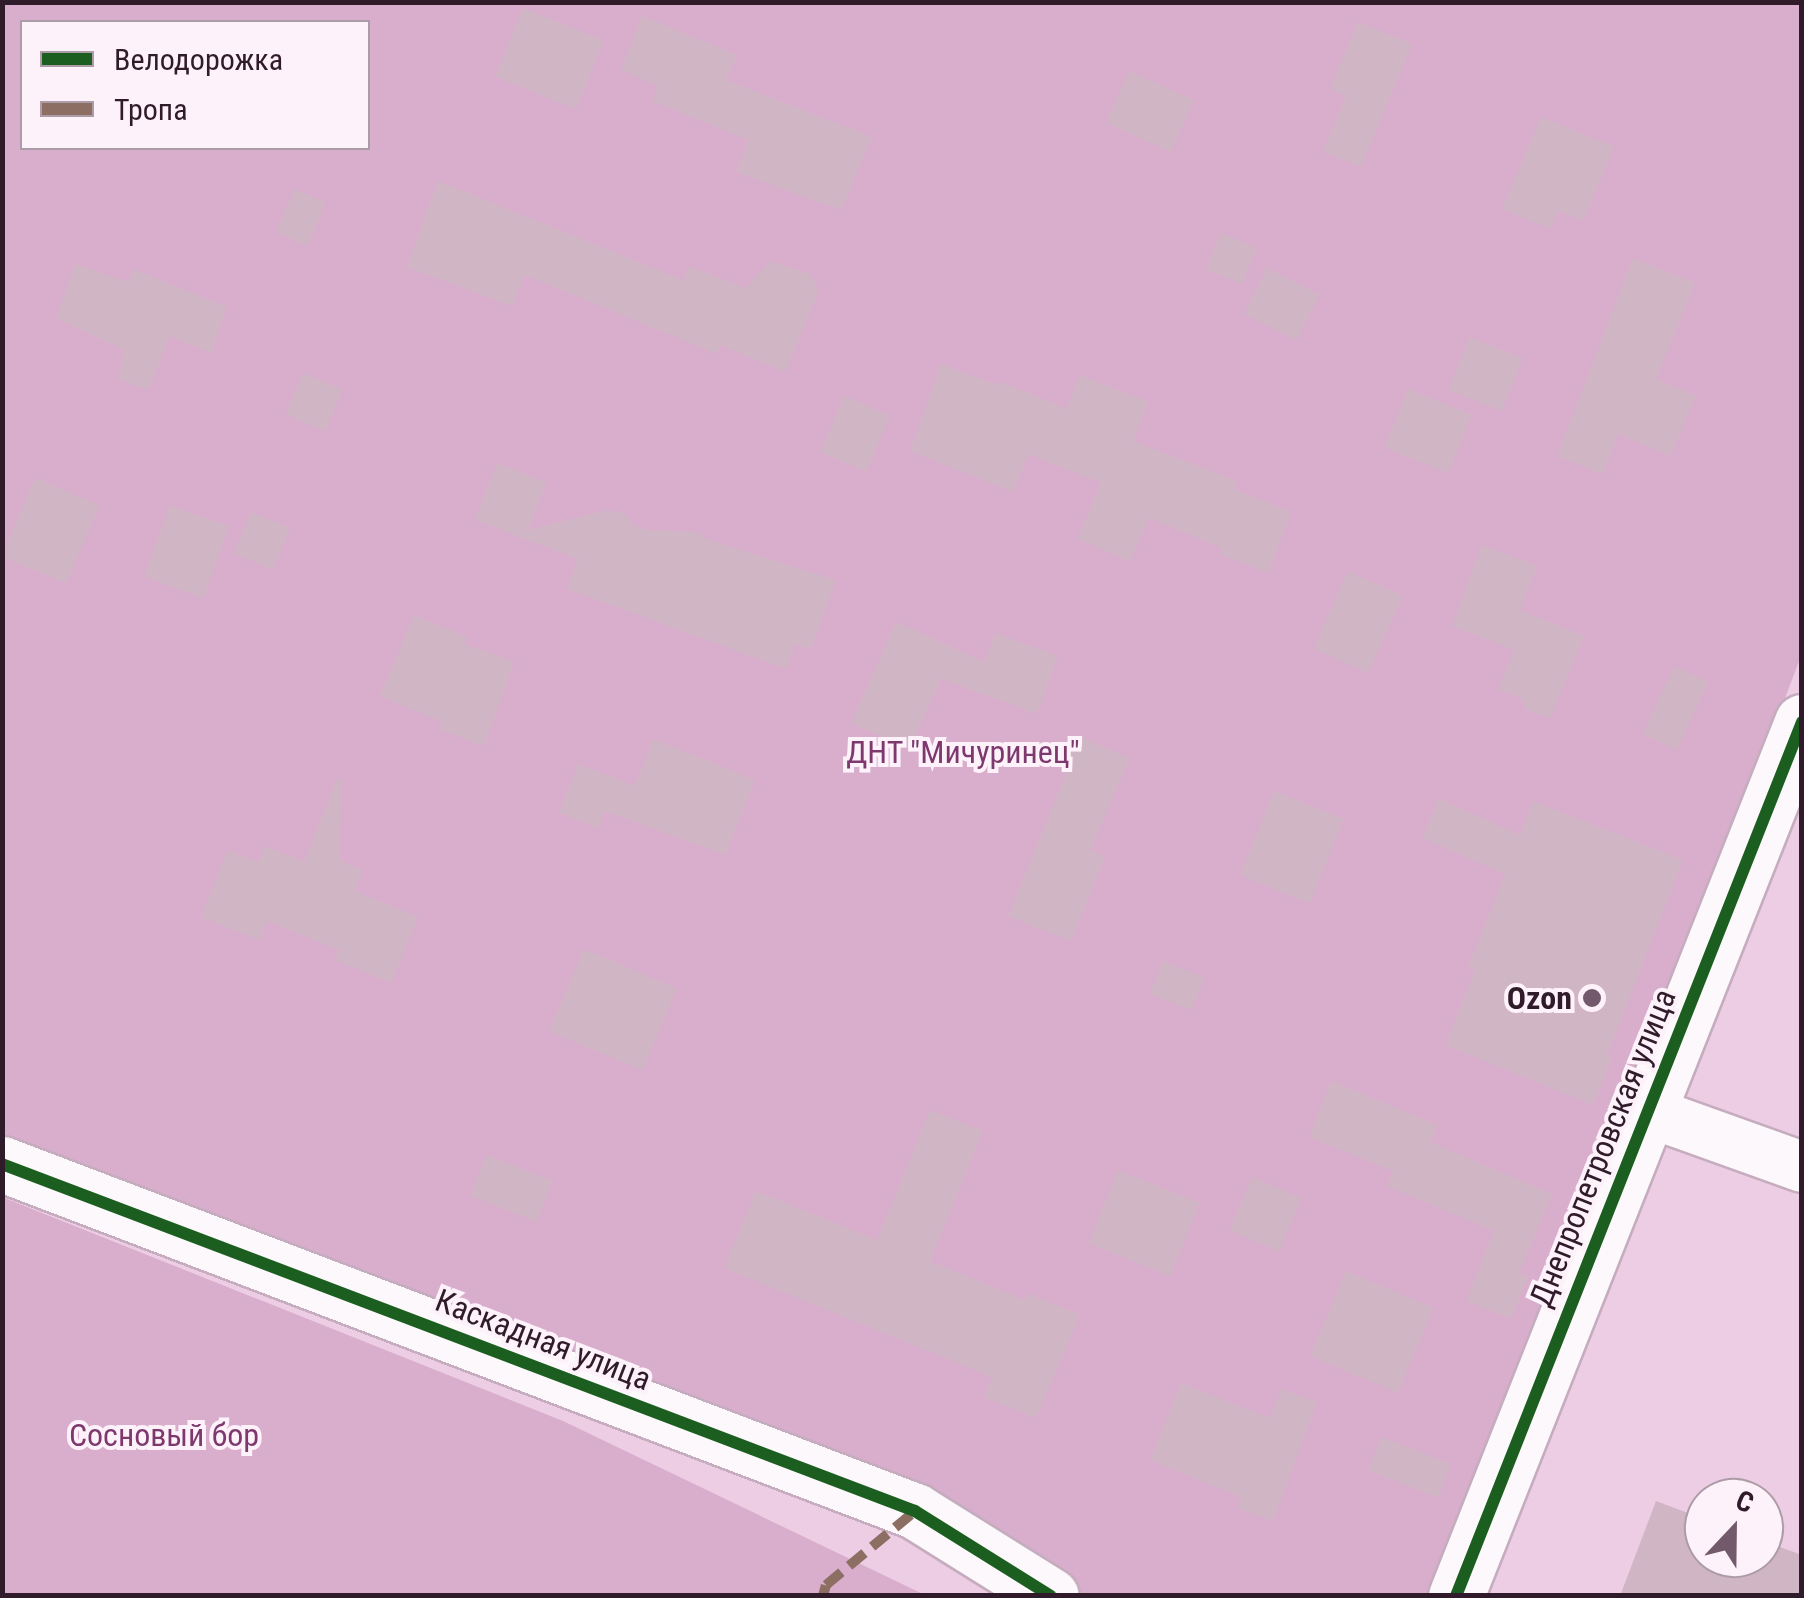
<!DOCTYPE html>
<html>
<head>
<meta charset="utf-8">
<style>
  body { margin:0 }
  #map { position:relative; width:1804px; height:1598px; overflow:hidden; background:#edcde4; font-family:"Roboto Condensed",sans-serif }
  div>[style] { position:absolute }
  .green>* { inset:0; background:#d9aecd }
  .building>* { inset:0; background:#d0b5c4; transform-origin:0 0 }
  .roads { filter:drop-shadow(2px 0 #c5acbe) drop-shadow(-2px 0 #c5acbe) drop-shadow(0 2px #c5acbe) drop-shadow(0 -2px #c5acbe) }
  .minor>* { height:50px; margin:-25px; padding:0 25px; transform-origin:25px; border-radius:25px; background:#fcf8fb }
  .tertiary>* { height:55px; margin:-27.5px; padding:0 27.5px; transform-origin:27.5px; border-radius:27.5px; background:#fcf8fb }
  .quiet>* { height:10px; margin-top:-5px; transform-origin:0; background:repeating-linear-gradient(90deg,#8d6e63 0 20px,transparent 0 30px) }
  .cycleway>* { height:12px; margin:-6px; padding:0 6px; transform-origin:6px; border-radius:6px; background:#1b5e20 }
  .dots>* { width:28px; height:28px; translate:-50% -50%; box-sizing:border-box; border:5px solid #fef2fa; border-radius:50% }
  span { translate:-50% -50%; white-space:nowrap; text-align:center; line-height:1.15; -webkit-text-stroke:8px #fef2fa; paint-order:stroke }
  .park-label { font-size:32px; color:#7d386e }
  .poi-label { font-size:32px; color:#301b2b; font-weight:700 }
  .right { translate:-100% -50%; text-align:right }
  .street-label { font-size:32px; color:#301b2b }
  .frame { position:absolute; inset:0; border:5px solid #301b2b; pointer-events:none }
  .legend { position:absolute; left:20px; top:20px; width:350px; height:130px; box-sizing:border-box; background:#fef2fa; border:2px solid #ac9ca7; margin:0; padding:12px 18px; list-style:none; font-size:30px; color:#301b2b }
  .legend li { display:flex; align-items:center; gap:20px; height:50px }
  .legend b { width:50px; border:2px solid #ac9ca7 }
  .north { position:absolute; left:1684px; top:1478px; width:100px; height:100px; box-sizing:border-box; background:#fef2fa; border:2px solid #ac9ca7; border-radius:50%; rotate:22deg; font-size:28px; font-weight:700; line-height:40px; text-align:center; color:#301b2b }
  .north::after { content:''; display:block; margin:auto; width:35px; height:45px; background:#72596c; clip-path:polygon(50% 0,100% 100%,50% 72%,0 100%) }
</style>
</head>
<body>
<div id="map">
  <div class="green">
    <div style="clip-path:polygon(evenodd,2px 3px,1801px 3px,1801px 656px,1444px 1595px,1059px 1595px,3px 1171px,2px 3px,22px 22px,368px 22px,368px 148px,22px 148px,22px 22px)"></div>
    <div style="clip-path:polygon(2px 1197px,563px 1421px,925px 1595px,3px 1595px)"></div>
  </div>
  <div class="building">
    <div style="left:523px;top:8px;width:87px;height:74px;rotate:22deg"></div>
    <div style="clip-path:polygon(642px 16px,737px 55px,726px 80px,872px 137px,841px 210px,736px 172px,749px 140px,652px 101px,658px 86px,621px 70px)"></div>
    <div style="clip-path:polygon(1358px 22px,1412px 44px,1361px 167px,1323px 152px,1346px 96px,1330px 89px)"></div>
    <div style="left:1129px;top:71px;width:71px;height:57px;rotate:24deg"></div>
    <div style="clip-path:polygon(1541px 117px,1614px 147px,1583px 221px,1558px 211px,1550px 229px,1502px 209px)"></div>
    <div style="clip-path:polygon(438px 181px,683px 280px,689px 266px,745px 288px,771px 261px,810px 274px,819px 290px,785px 372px,720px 345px,717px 354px,525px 275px,512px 306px,407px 267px)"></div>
    <div style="left:295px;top:189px;width:34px;height:47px;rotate:24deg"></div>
    <div style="left:1221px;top:233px;width:39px;height:39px;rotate:23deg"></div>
    <div style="clip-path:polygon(1633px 258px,1695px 283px,1656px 379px,1696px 396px,1670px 456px,1618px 434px,1603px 474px,1557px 456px)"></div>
    <div style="clip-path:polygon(75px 264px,128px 282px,133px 269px,227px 307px,211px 353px,170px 336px,148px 390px,118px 379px,124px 350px,56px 318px)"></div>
    <div style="left:1267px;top:268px;width:59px;height:51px;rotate:27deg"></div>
    <div style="left:1470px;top:337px;width:57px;height:57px;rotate:22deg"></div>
    <div style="clip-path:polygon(941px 364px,997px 385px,999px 381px,1067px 409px,1080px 375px,1148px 402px,1133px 441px,1237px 481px,1234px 489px,1291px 512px,1268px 573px,1219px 554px,1222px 548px,1149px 518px,1130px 561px,1077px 539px,1101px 483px,1028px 454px,1013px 492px,910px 451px)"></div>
    <div style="left:303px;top:373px;width:43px;height:45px;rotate:23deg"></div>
    <div style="left:1408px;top:389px;width:69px;height:63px;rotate:22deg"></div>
    <div style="left:844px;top:396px;width:50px;height:61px;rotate:23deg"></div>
    <div style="clip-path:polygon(497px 463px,546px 482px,528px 530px,607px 510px,625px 514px,632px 524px,646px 530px,698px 532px,706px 539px,836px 580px,811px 649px,795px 644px,787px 669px,567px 589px,578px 559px,475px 520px)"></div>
    <div style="left:35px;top:478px;width:70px;height:85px;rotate:23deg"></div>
    <div style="left:170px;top:505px;width:63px;height:76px;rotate:20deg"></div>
    <div style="left:251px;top:512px;width:42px;height:45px;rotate:22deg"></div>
    <div style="clip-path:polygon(1482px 545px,1537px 566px,1520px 610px,1584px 636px,1550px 718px,1525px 709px,1521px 698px,1498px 689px,1514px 650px,1452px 626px)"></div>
    <div style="left:1348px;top:571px;width:60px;height:85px;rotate:24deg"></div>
    <div style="clip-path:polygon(414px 615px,467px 637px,465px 644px,514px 662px,484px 746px,439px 729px,442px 722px,380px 696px)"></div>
    <div style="clip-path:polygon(896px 622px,985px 662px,995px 633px,1058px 656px,1037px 714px,941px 679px,909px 749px,851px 723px)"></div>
    <div style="left:1674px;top:666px;width:38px;height:75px;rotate:25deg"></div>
    <div style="clip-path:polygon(1076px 735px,1130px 758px,1090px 850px,1105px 856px,1071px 941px,1008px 916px,1066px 774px,1061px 771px)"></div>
    <div style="clip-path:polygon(653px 739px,755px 780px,725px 855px,605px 811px,599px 828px,559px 813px,578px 764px,635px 786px)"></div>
    <div style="clip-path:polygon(337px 779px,342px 780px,339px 860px,363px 870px,355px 891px,418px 917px,391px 983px,335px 960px,339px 950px,267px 921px,259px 940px,201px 917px,228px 850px,258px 862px,265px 846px,304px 862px)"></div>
    <div style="left:1274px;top:791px;width:75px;height:91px;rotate:22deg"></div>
    <div style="clip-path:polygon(1439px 799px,1520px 835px,1533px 801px,1683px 860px,1607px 1055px,1612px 1058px,1593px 1105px,1445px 1045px,1475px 970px,1468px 967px,1505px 874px,1422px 838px)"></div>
    <div style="left:584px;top:949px;width:101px;height:89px;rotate:23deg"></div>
    <div style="left:1163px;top:961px;width:45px;height:35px;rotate:22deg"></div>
    <div style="clip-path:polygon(1331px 1081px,1438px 1125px,1430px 1142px,1552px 1194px,1519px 1273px,1528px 1277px,1511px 1319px,1466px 1301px,1494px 1231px,1387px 1186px,1393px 1171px,1309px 1137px)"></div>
    <div style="clip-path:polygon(930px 1110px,983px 1131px,930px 1261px,1025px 1300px,1028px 1293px,1080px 1315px,1036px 1418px,984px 1397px,992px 1377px,724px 1268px,756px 1191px,877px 1240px)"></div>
    <div style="left:486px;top:1155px;width:71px;height:44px;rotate:21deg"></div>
    <div style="left:1118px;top:1170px;width:88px;height:79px;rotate:22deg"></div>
    <div style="left:1252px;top:1177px;width:54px;height:58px;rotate:23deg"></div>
    <div style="left:1346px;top:1271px;width:95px;height:92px;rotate:23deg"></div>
    <div style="clip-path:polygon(1181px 1383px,1270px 1418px,1281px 1389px,1317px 1402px,1273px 1521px,1237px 1508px,1241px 1497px,1150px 1460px)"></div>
    <div style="left:1381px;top:1437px;width:75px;height:36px;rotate:21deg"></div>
    <div style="clip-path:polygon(1656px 1501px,1704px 1519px,1704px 1558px,1764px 1558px,1764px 1541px,1802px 1555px,1802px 1596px,1620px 1596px)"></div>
  </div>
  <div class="roads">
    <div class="minor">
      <div style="left:1646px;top:1111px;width:166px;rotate:19.7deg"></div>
    </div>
    <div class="tertiary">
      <div style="left:2px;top:1164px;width:977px;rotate:20.81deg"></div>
      <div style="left:915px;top:1511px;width:160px;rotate:32deg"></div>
      <div style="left:1456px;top:1596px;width:940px;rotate:-68.4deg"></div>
    </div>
  </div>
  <div class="quiet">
    <div style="left:823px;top:1596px;width:11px;rotate:-75deg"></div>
    <div style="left:826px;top:1585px;width:116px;rotate:-39.7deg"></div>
  </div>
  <div class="cycleway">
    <div style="left:2px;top:1164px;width:977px;rotate:20.81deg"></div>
    <div style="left:915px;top:1511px;width:160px;rotate:32deg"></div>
    <div style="left:1456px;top:1596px;width:940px;rotate:-68.4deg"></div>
  </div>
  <div class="dots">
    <div style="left:1592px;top:998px;background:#72596c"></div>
  </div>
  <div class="park-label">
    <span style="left:963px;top:752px">ДНТ "Мичуринец"</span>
    <span style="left:164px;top:1435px">Сосновый бор</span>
  </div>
  <div class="poi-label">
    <span class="right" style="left:1572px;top:998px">Ozon</span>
  </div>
  <div class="street-label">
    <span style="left:1603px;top:1148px;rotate:-68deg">Днепропетровская улица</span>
    <span style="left:543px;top:1340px;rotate:21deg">Каскадная улица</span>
  </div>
  <div class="frame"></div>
  <ul class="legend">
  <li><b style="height:12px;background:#1b5e20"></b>Велодорожка</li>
  <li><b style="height:12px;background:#8d6e63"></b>Тропа</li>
  </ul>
  <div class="north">С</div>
</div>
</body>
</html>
